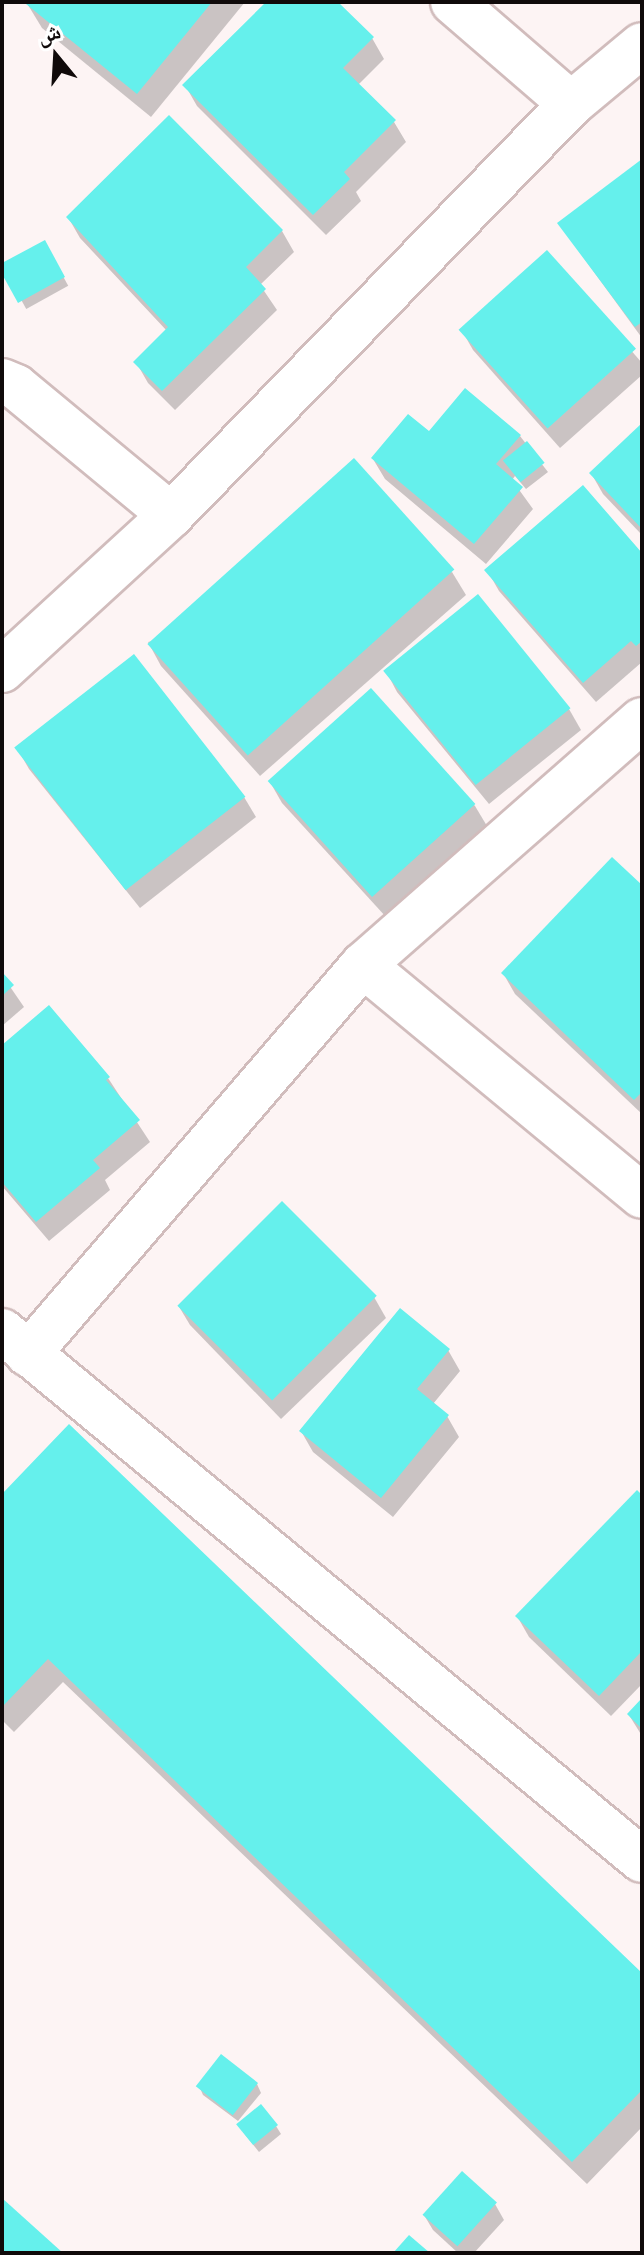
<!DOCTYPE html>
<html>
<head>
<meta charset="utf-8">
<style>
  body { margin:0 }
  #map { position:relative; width:644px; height:2255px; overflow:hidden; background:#fdf4f4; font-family:"Golos Text","Noto Naskh Arabic",sans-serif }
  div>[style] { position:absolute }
  .shadow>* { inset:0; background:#0003; transform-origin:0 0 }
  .building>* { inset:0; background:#65f0ec; transform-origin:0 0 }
  .roads { filter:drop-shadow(2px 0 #d1bcbc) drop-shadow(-2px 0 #d1bcbc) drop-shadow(0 2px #d1bcbc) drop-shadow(0 -2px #d1bcbc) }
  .minor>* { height:44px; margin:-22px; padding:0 22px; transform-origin:22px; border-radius:22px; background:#fff }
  span { translate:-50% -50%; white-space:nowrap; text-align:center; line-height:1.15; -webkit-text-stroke:6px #fff; paint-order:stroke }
  .frame { position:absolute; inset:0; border:4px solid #100a0a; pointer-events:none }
  .north { position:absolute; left:16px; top:16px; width:80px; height:80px; -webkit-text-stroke:6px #fff; paint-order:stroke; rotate:342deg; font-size:22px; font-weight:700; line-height:32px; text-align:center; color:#100a0a }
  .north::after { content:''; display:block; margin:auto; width:28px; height:36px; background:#100a0a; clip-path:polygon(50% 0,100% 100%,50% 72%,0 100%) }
</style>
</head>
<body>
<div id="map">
  <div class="shadow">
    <div style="clip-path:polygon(30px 2px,245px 2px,151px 117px,42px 28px,28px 5px)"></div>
    <div style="clip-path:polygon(268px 2px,335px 2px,372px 38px,384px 59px,358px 85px,394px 122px,406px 142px,356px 192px,361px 201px,326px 235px,197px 106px,185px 85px)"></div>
    <div style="clip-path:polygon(169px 117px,282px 231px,294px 252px,260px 285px,277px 310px,175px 410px,148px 383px,136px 362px,167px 331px,80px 238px,68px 217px)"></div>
    <div style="clip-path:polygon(642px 162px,642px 338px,559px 224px)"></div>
    <div style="left:44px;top:242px;width:50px;height:48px;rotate:61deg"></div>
    <div style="clip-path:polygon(547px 253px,642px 363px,642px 375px,560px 448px,473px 350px,461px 329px)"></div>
    <div style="clip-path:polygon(642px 426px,642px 535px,603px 494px,591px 473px)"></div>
    <div style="clip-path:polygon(429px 434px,520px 436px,548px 472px,526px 489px,515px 476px,512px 480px,533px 509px,486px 564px,385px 479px,373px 459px)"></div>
    <div style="clip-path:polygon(642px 556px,642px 662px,596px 702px,499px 591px,487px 570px)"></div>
    <div style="clip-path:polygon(452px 572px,466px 595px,260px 776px,161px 666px,148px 642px)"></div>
    <div style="clip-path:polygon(386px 671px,569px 709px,581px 730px,489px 804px,397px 692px)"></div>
    <div style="clip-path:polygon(371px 691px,475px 806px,487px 826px,386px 917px,282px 803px,270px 782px)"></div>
    <div style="clip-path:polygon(17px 748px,244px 797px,256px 817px,140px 908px,29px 769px)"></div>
    <div style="clip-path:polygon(642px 888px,642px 1114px,515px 994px,503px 973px)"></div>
    <div style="clip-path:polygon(2px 975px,24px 1007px,2px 1026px)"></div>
    <div style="clip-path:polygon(2px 1048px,108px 1078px,150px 1142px,105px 1180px,110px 1190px,49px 1241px,2px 1186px)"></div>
    <div style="clip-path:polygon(374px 1297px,386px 1318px,281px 1419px,190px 1325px,178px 1305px)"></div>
    <div style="clip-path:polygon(448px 1350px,460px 1371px,433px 1404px,447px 1416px,459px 1437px,393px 1517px,313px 1452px,301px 1431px)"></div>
    <div style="clip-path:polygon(2px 1497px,642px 1976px,642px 2127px,587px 2184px,63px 1682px,14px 1732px,2px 1720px)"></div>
    <div style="clip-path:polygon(642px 1497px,642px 1684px,611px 1716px,529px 1637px,517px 1616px)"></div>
    <div style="clip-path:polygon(642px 1701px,642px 1736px,629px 1715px)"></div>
    <div style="clip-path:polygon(257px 2084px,261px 2093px,238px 2121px,203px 2095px,199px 2086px)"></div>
    <div style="clip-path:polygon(276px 2126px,281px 2134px,259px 2152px,243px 2132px)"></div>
    <div style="clip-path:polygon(495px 2204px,504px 2220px,474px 2253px,458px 2253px,433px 2230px,424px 2215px)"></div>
  </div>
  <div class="building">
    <div style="clip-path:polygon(28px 2px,212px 2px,137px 94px,26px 4px)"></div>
    <div style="clip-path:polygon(266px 2px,338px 2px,374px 37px,343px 68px,396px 120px,344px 172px,350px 179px,313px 215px,182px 85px)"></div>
    <div style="clip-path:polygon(169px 115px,283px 230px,246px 267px,266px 289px,162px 391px,133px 362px,168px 327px,66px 217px)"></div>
    <div style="clip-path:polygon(642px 159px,642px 322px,635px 327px,557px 223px)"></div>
    <div style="clip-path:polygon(45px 240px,65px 277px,18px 303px,2px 274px,2px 263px)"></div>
    <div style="left:547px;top:250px;width:133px;height:119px;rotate:48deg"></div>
    <div style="clip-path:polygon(465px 388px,521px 435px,496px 464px,523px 487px,474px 544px,371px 458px,408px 414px,429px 431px)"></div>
    <div style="clip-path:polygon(642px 423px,642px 529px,589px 473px)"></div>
    <div style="left:527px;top:441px;width:28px;height:31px;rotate:51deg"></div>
    <div style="left:354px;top:458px;width:150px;height:278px;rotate:48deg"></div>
    <div style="clip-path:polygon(583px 485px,642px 553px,642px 641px,636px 646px,631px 641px,583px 683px,484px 570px)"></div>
    <div style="left:478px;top:594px;width:147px;height:122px;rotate:51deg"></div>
    <div style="left:134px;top:654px;width:181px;height:152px;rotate:52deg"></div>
    <div style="left:371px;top:688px;width:156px;height:139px;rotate:48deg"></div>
    <div style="clip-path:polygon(612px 857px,642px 885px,642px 1092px,634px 1100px,501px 973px)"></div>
    <div style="clip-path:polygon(2px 972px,14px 985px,2px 996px)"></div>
    <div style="clip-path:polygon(49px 1005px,110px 1077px,106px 1080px,140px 1120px,93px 1160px,100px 1168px,36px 1222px,2px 1182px,2px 1045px)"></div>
    <div style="left:282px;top:1201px;width:134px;height:148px;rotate:45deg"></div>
    <div style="clip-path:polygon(400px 1308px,450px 1349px,417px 1389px,449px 1415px,381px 1498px,299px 1431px)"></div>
    <div style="clip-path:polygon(69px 1424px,642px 1973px,642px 2090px,572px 2162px,48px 1659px,2px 1707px,2px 1494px)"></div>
    <div style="clip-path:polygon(637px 1490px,642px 1495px,642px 1651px,599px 1696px,515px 1616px)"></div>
    <div style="clip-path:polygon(642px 1698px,642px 1729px,627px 1714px)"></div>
    <div style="left:221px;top:2054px;width:47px;height:41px;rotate:38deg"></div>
    <div style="left:261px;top:2104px;width:27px;height:32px;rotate:51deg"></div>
    <div style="left:462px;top:2171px;width:47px;height:59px;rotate:42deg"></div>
    <div style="clip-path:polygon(2px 2198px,63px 2253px,2px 2253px)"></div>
    <div style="clip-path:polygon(409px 2235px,430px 2253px,393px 2253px)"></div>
  </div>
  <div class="roads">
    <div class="minor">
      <div style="left:453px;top:2px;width:156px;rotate:40.8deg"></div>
      <div style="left:2px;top:381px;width:15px;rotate:23deg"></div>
      <div style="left:16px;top:387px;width:201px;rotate:39.6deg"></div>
      <div style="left:2px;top:670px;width:229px;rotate:-42.5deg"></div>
      <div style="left:171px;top:515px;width:574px;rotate:-45.78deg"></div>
      <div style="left:571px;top:104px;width:92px;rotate:-39.7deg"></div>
      <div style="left:363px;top:965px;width:362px;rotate:39.6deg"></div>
      <div style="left:2px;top:1331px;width:830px;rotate:39.58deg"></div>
      <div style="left:28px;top:1354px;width:513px;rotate:-49.27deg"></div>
      <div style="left:363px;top:965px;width:371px;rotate:-41.3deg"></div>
    </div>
  </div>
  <div class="frame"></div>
  <div class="north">ش</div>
</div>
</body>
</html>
